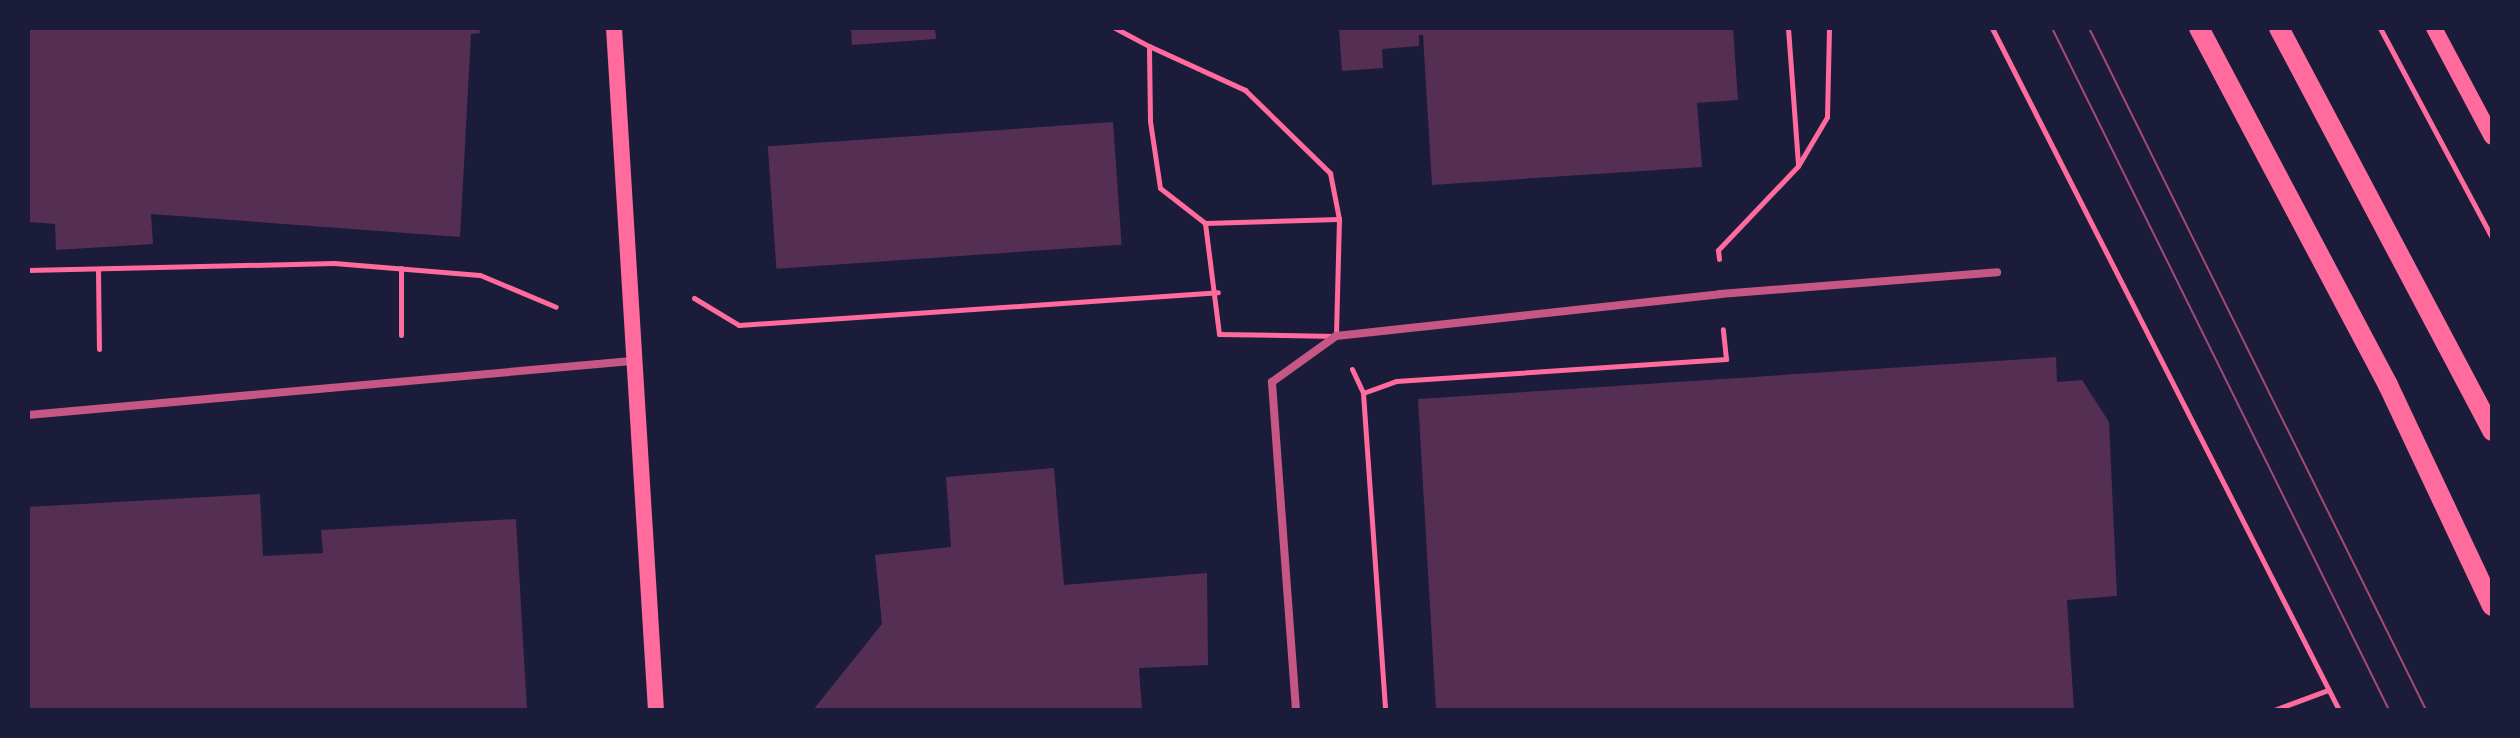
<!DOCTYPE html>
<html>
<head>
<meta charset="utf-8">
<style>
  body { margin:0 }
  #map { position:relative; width:2520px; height:738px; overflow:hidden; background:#1b1b3a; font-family:Signika,sans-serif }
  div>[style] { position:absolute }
  .building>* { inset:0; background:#542f53; transform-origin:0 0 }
  .path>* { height:5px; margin:-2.5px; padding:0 2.5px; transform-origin:2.5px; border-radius:2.5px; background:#ff6b9d }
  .minor>* { height:8px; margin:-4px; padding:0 4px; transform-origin:4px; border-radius:4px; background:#c65784 }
  .secondary>* { height:16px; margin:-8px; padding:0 8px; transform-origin:8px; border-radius:8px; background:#ff6b9d }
  .primary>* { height:20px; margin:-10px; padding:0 10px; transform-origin:10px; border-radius:10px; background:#ff6b9d }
  .tram>* { height:2px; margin:-1px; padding:0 1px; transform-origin:1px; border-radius:1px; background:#a44b75 }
  span { translate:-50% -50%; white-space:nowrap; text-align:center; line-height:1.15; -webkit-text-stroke:6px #1b1b3a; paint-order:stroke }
  .frame { position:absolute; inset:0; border:30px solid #1b1b3a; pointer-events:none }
</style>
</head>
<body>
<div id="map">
  <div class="building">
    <div style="clip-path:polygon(28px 28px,479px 28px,480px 33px,471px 34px,460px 237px,151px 214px,153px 244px,56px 250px,55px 224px,28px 222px)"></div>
    <div style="clip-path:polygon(851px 28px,935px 28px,936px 39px,852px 45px)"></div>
    <div style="clip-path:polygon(1339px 28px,1733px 28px,1738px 100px,1697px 103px,1702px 167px,1432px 185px,1423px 35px,1419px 35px,1419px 46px,1382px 49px,1383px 68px,1342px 71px)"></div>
    <div style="left:1113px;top:122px;width:123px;height:346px;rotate:86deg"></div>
    <div style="clip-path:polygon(2056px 357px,2057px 382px,2082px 380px,2109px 422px,2117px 596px,2067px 600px,2074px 710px,1436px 710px,1418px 399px)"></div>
    <div style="clip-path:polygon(1054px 468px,1064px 585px,1207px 573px,1208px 665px,1139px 668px,1142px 710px,813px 710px,882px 624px,875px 555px,951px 547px,946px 477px)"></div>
    <div style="clip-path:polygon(260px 494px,263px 556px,323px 553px,321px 530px,516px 519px,527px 710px,28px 710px,28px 507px)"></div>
  </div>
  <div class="path">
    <div style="left:1115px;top:28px;width:38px;rotate:28deg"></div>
    <div style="left:1788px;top:28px;width:137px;rotate:85.8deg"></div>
    <div style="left:1992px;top:28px;width:765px;rotate:63.03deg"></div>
    <div style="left:2380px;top:28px;width:238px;rotate:61.9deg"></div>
    <div style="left:1149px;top:46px;width:106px;rotate:24.6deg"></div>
    <div style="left:1245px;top:90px;width:119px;rotate:44.3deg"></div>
    <div style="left:1330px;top:173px;width:47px;rotate:78.9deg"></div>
    <div style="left:1339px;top:219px;width:117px;rotate:91.5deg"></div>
    <div style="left:1336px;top:336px;width:117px;rotate:-179deg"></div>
    <div style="left:1219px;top:334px;width:112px;rotate:-97.2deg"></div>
    <div style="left:1205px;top:223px;width:57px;rotate:-142.1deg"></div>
    <div style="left:1160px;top:188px;width:68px;rotate:-98.5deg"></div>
    <div style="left:1150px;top:121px;width:75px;rotate:-90.8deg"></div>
    <div style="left:1205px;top:223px;width:134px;rotate:-1.7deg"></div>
    <div style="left:1719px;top:259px;width:9px;rotate:-96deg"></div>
    <div style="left:1718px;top:250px;width:116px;rotate:-46.4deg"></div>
    <div style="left:1798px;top:166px;width:57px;rotate:-59.4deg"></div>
    <div style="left:1827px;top:117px;width:89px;rotate:-88.7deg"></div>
    <div style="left:28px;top:270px;width:306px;rotate:-1.3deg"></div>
    <div style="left:334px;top:263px;width:146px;rotate:4.7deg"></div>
    <div style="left:480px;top:275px;width:82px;rotate:22.8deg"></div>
    <div style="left:98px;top:270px;width:79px;rotate:89.3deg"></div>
    <div style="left:694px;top:298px;width:52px;rotate:31deg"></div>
    <div style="left:739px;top:325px;width:480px;rotate:-3.9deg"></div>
    <div style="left:401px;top:335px;width:67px;rotate:-90deg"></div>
    <div style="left:1352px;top:369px;width:26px;rotate:65deg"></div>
    <div style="left:1363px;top:393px;width:318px;rotate:86deg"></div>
    <div style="left:1363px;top:393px;width:35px;rotate:-20deg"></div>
    <div style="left:1396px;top:381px;width:331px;rotate:-3.8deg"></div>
    <div style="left:1726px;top:359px;width:30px;rotate:-96deg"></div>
    <div style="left:2274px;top:710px;width:58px;rotate:-20.3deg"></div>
  </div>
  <div class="minor">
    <div style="left:28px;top:415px;width:606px;rotate:-5.11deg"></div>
    <div style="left:1296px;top:710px;width:329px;rotate:-94.2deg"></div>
    <div style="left:1272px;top:382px;width:79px;rotate:-35.7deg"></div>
    <div style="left:1336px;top:336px;width:386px;rotate:-6.2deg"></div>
    <div style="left:1720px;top:294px;width:278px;rotate:-4.5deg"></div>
  </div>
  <div class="secondary">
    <div style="left:614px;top:28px;width:683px;rotate:86.48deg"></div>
    <div style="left:2434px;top:28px;width:123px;rotate:62deg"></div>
  </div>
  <div class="primary">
    <div style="left:2199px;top:28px;width:404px;rotate:62.1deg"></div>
    <div style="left:2388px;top:385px;width:244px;rotate:64.8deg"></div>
    <div style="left:2279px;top:28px;width:456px;rotate:62.1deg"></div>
  </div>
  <div class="tram">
    <div style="left:2052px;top:28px;width:761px;rotate:63.7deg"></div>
    <div style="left:2089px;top:28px;width:761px;rotate:63.7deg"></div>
  </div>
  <div class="frame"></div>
</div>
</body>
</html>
